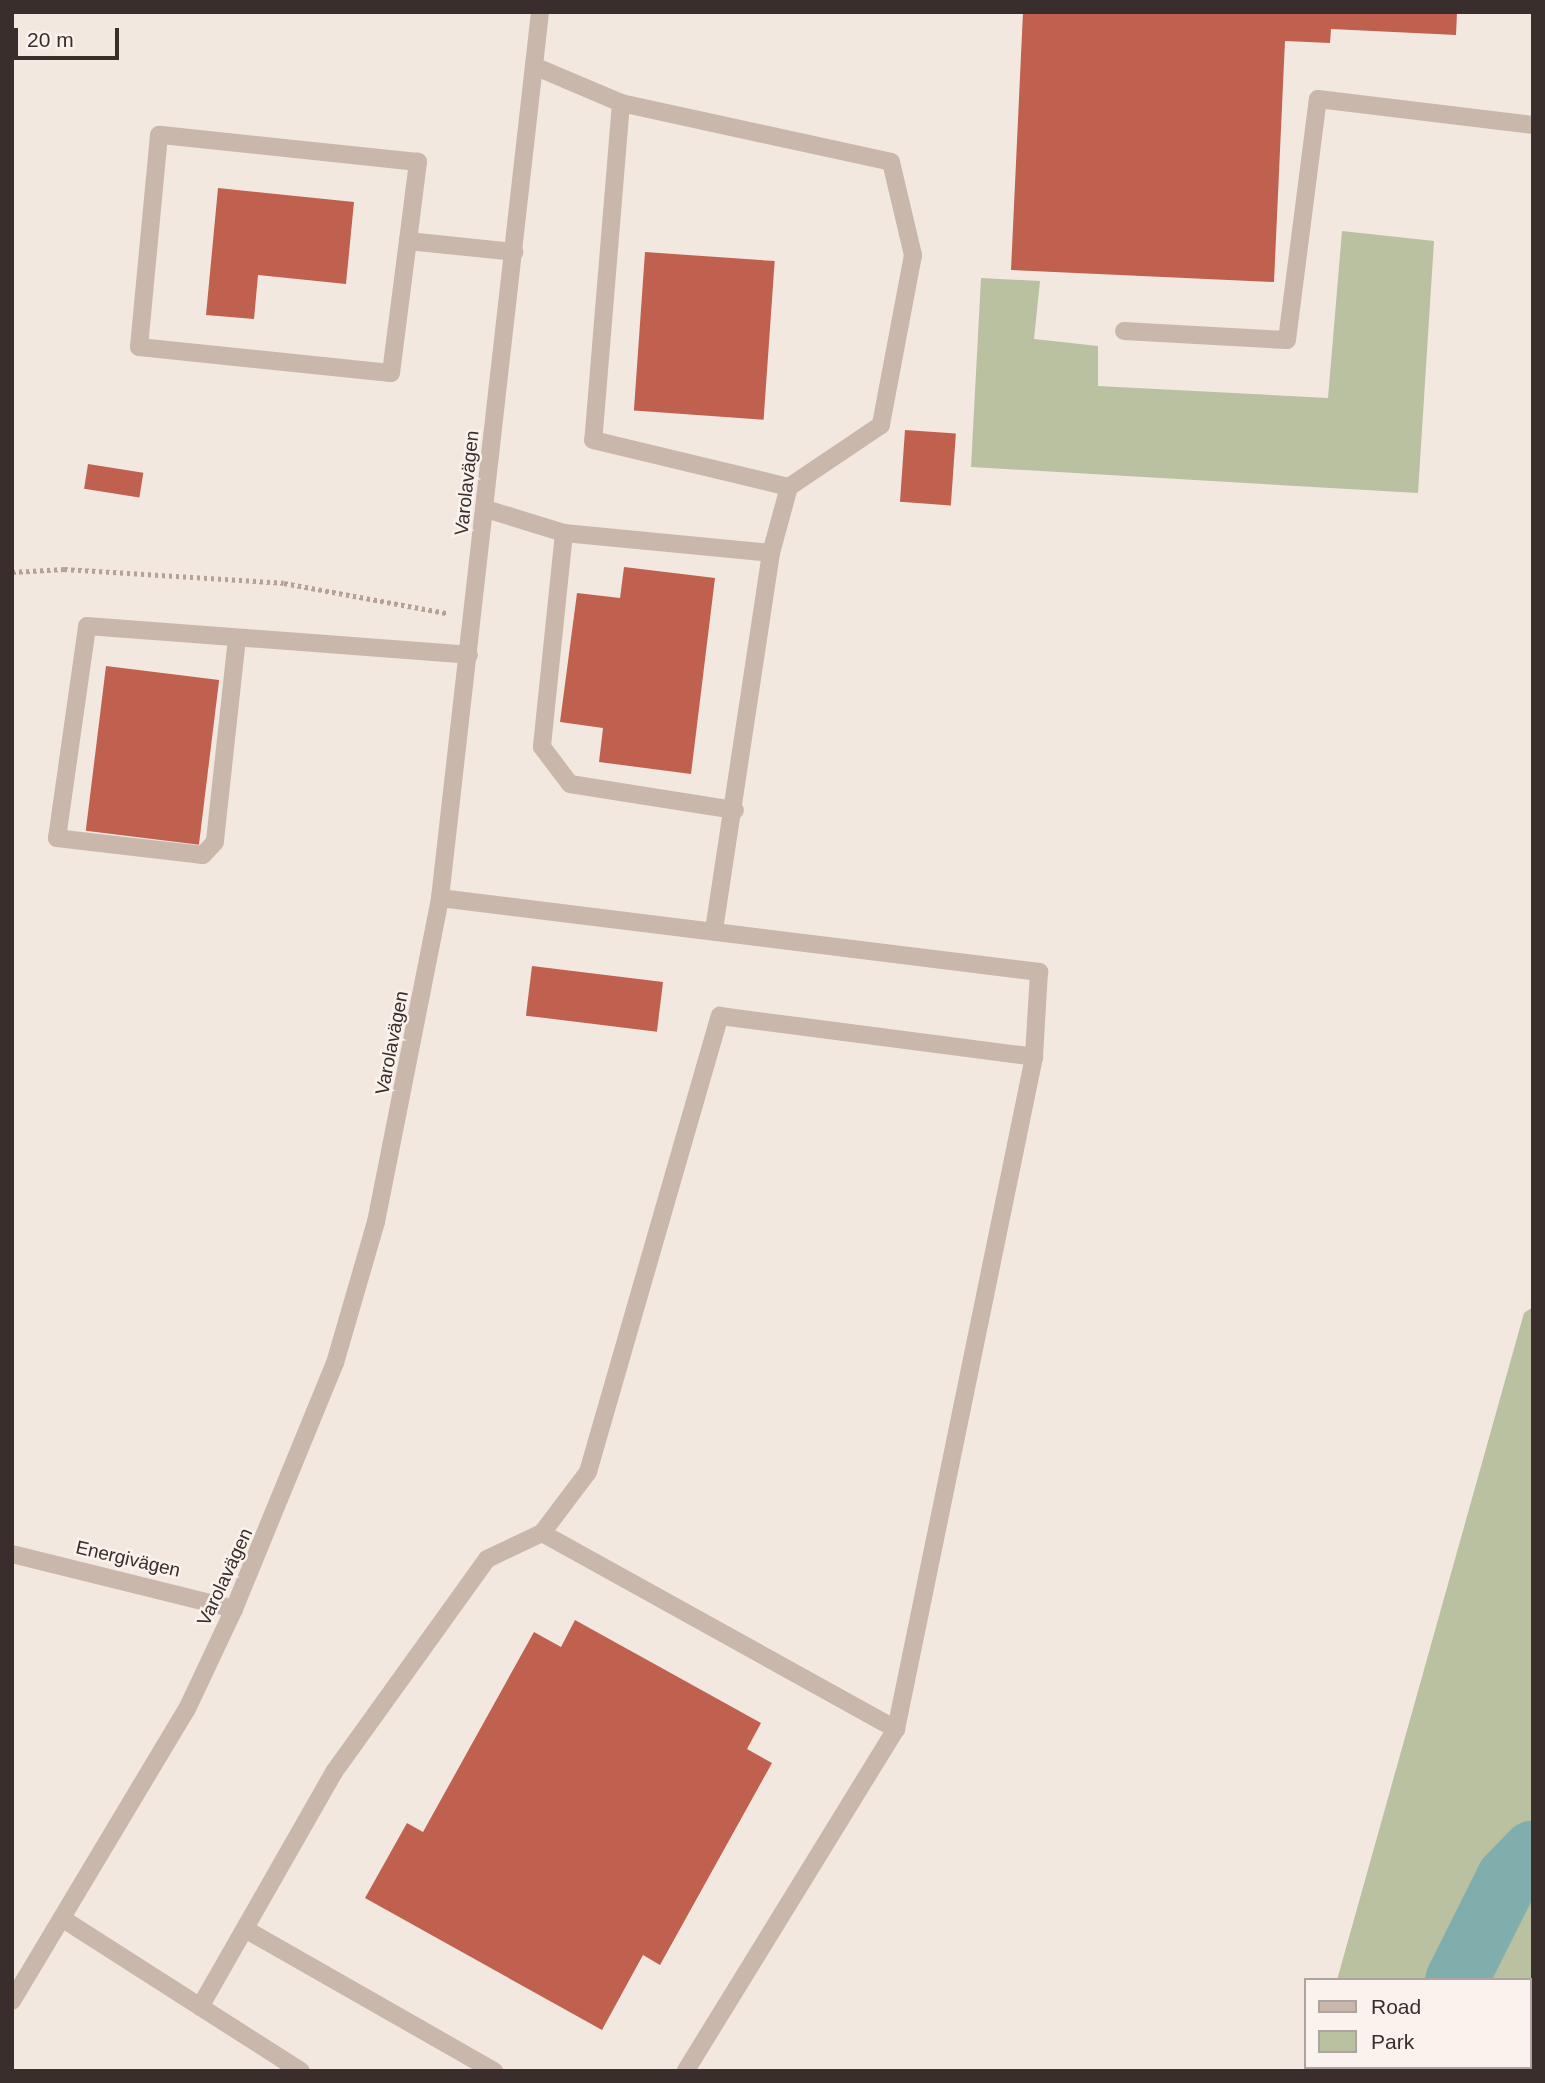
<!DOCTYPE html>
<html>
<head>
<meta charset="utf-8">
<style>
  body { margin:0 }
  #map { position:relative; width:1545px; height:2083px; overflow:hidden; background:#f2e8e0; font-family:Helvetica,sans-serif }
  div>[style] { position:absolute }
  .green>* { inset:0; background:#b9c1a0 }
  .river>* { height:63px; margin:-31.5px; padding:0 31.5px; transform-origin:31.5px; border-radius:31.5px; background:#80aeac }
  .building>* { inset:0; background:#c06150; transform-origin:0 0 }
  .path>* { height:4.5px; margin-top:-2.25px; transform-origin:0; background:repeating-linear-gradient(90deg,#b6a196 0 3.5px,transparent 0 7px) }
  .service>* { height:18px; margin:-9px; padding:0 9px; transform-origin:9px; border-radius:9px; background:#cab7ac }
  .minor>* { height:18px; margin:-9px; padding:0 9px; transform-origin:9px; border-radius:9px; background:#cab7ac }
  .tertiary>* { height:18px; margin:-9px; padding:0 9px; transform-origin:9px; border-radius:9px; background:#cab7ac }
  span { translate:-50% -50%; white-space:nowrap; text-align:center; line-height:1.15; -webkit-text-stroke:5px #faf3ed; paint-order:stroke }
  .street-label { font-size:19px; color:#392e2b }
  .frame { position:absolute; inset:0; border:14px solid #392e2b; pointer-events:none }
  .legend { position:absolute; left:1304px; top:1978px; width:228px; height:91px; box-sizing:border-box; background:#faf3ed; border:2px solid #ada49f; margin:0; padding:9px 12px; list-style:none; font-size:21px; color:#392e2b }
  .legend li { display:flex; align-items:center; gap:14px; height:35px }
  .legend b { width:35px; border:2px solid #ada49f }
  .scale { position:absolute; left:14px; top:28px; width:105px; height:32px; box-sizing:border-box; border:4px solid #392e2b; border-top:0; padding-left:9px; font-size:21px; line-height:24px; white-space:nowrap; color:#392e2b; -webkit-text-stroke:5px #faf3ed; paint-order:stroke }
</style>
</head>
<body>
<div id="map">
  <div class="green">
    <div style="clip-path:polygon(1342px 231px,1434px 241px,1418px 493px,971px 467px,981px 278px,1040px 281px,1034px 339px,1098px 346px,1098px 386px,1328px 398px)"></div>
    <div style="clip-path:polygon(1533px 1307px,1533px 2071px,1311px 2071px,1529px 2067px,1529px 1980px,1337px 1980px,1524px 1313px)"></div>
  </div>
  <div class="river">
    <div style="left:1456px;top:1980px;width:114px;rotate:-63.4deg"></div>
    <div style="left:1507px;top:1878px;width:37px;rotate:-46deg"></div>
    <div style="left:1437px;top:2067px;width:4px;rotate:76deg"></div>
  </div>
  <div class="building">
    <div style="clip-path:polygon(1023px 12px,1457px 12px,1456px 35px,1331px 29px,1330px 43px,1285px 41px,1274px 282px,1011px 270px)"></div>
    <div style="clip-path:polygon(218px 188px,354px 202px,346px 284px,258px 275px,254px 319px,206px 315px)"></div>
    <div style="left:645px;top:252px;width:130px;height:159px;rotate:4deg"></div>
    <div style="left:905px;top:430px;width:51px;height:72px;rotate:4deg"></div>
    <div style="left:88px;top:464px;width:56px;height:25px;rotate:9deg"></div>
    <div style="clip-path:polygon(624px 567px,715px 578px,691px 774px,599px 762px,603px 728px,560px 722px,577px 593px,620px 598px)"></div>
    <div style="left:106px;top:666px;width:114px;height:166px;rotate:7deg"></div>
    <div style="left:532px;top:966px;width:132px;height:50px;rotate:7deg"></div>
    <div style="clip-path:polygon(575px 1620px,761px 1723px,747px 1749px,772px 1763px,660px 1965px,643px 1955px,602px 2030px,365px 1898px,407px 1823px,423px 1832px,534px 1632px,561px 1647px)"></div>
  </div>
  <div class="path">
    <div style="left:12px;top:572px;width:52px;rotate:-3.3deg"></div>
    <div style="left:64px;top:569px;width:220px;rotate:3.6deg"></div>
    <div style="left:284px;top:583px;width:165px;rotate:10.5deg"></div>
  </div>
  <div class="service">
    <div style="left:534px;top:66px;width:95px;rotate:23deg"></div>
    <div style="left:621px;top:103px;width:276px;rotate:12.3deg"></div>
    <div style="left:891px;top:162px;width:96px;rotate:76.7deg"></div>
    <div style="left:913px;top:255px;width:173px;rotate:100.7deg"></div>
    <div style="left:881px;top:425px;width:111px;rotate:146deg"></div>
    <div style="left:789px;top:487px;width:68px;rotate:105.3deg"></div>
    <div style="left:621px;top:103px;width:338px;rotate:94.7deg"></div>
    <div style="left:593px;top:440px;width:202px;rotate:13.5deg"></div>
    <div style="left:408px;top:241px;width:80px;rotate:-82.8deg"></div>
    <div style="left:418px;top:162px;width:260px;rotate:-174deg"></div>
    <div style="left:159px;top:135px;width:213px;rotate:95.4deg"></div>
    <div style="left:139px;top:347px;width:253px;rotate:5.9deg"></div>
    <div style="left:391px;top:373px;width:133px;rotate:-82.7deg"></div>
    <div style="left:408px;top:241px;width:107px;rotate:5.9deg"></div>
    <div style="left:1124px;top:331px;width:163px;rotate:3.2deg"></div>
    <div style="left:1287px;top:340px;width:243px;rotate:-82.7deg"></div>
    <div style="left:1318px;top:99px;width:217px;rotate:6.9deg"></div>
    <div style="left:486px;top:509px;width:82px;rotate:17.1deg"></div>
    <div style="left:564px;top:533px;width:208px;rotate:5.5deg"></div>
    <div style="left:771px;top:553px;width:380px;rotate:98.6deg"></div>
    <div style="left:564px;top:533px;width:215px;rotate:95.9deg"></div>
    <div style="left:542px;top:747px;width:46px;rotate:52.9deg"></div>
    <div style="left:570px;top:784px;width:167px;rotate:9deg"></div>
    <div style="left:237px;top:638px;width:205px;rotate:96.2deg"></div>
    <div style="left:215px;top:842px;width:18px;rotate:133deg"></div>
    <div style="left:203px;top:855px;width:147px;rotate:-173.4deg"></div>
    <div style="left:57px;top:838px;width:214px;rotate:-81.9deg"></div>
    <div style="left:87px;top:626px;width:383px;rotate:4.3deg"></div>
    <div style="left:440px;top:898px;width:604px;rotate:7.04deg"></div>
    <div style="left:1039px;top:972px;width:85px;rotate:93.4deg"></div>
    <div style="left:1034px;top:1057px;width:686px;rotate:101.6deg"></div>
    <div style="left:896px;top:1729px;width:401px;rotate:121.6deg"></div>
    <div style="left:542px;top:1533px;width:405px;rotate:29deg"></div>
    <div style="left:245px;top:1929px;width:287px;rotate:29.7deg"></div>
    <div style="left:200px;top:2007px;width:271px;rotate:-60.3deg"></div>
    <div style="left:334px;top:1772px;width:262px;rotate:-54.3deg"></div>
    <div style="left:487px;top:1559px;width:61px;rotate:-25.3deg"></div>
    <div style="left:542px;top:1533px;width:76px;rotate:-53deg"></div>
    <div style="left:588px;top:1472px;width:475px;rotate:-73.9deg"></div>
    <div style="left:720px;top:1016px;width:317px;rotate:7.4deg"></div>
  </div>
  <div class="minor">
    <div style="left:12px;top:1554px;width:229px;rotate:13.9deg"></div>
    <div style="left:63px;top:1919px;width:282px;rotate:32.6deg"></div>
  </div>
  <div class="tertiary">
    <div style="left:12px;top:2001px;width:340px;rotate:-59.1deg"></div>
    <div style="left:187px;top:1709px;width:110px;rotate:-64.8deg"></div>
    <div style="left:234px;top:1609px;width:266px;rotate:-67.7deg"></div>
    <div style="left:335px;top:1363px;width:147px;rotate:-73.8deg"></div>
    <div style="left:376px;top:1222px;width:330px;rotate:-78.8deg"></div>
    <div style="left:440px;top:898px;width:892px;rotate:-83.56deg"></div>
  </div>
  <div class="street-label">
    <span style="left:467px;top:483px;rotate:-84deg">Varolavägen</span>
    <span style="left:392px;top:1043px;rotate:-79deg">Varolavägen</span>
    <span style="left:128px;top:1559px;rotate:13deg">Energivägen</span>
    <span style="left:225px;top:1577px;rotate:-65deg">Varolavägen</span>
  </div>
  <div class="frame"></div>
  <ul class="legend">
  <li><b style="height:9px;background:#cab7ac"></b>Road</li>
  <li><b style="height:19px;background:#b9c1a0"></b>Park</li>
  </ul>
  <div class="scale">20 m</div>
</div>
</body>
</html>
